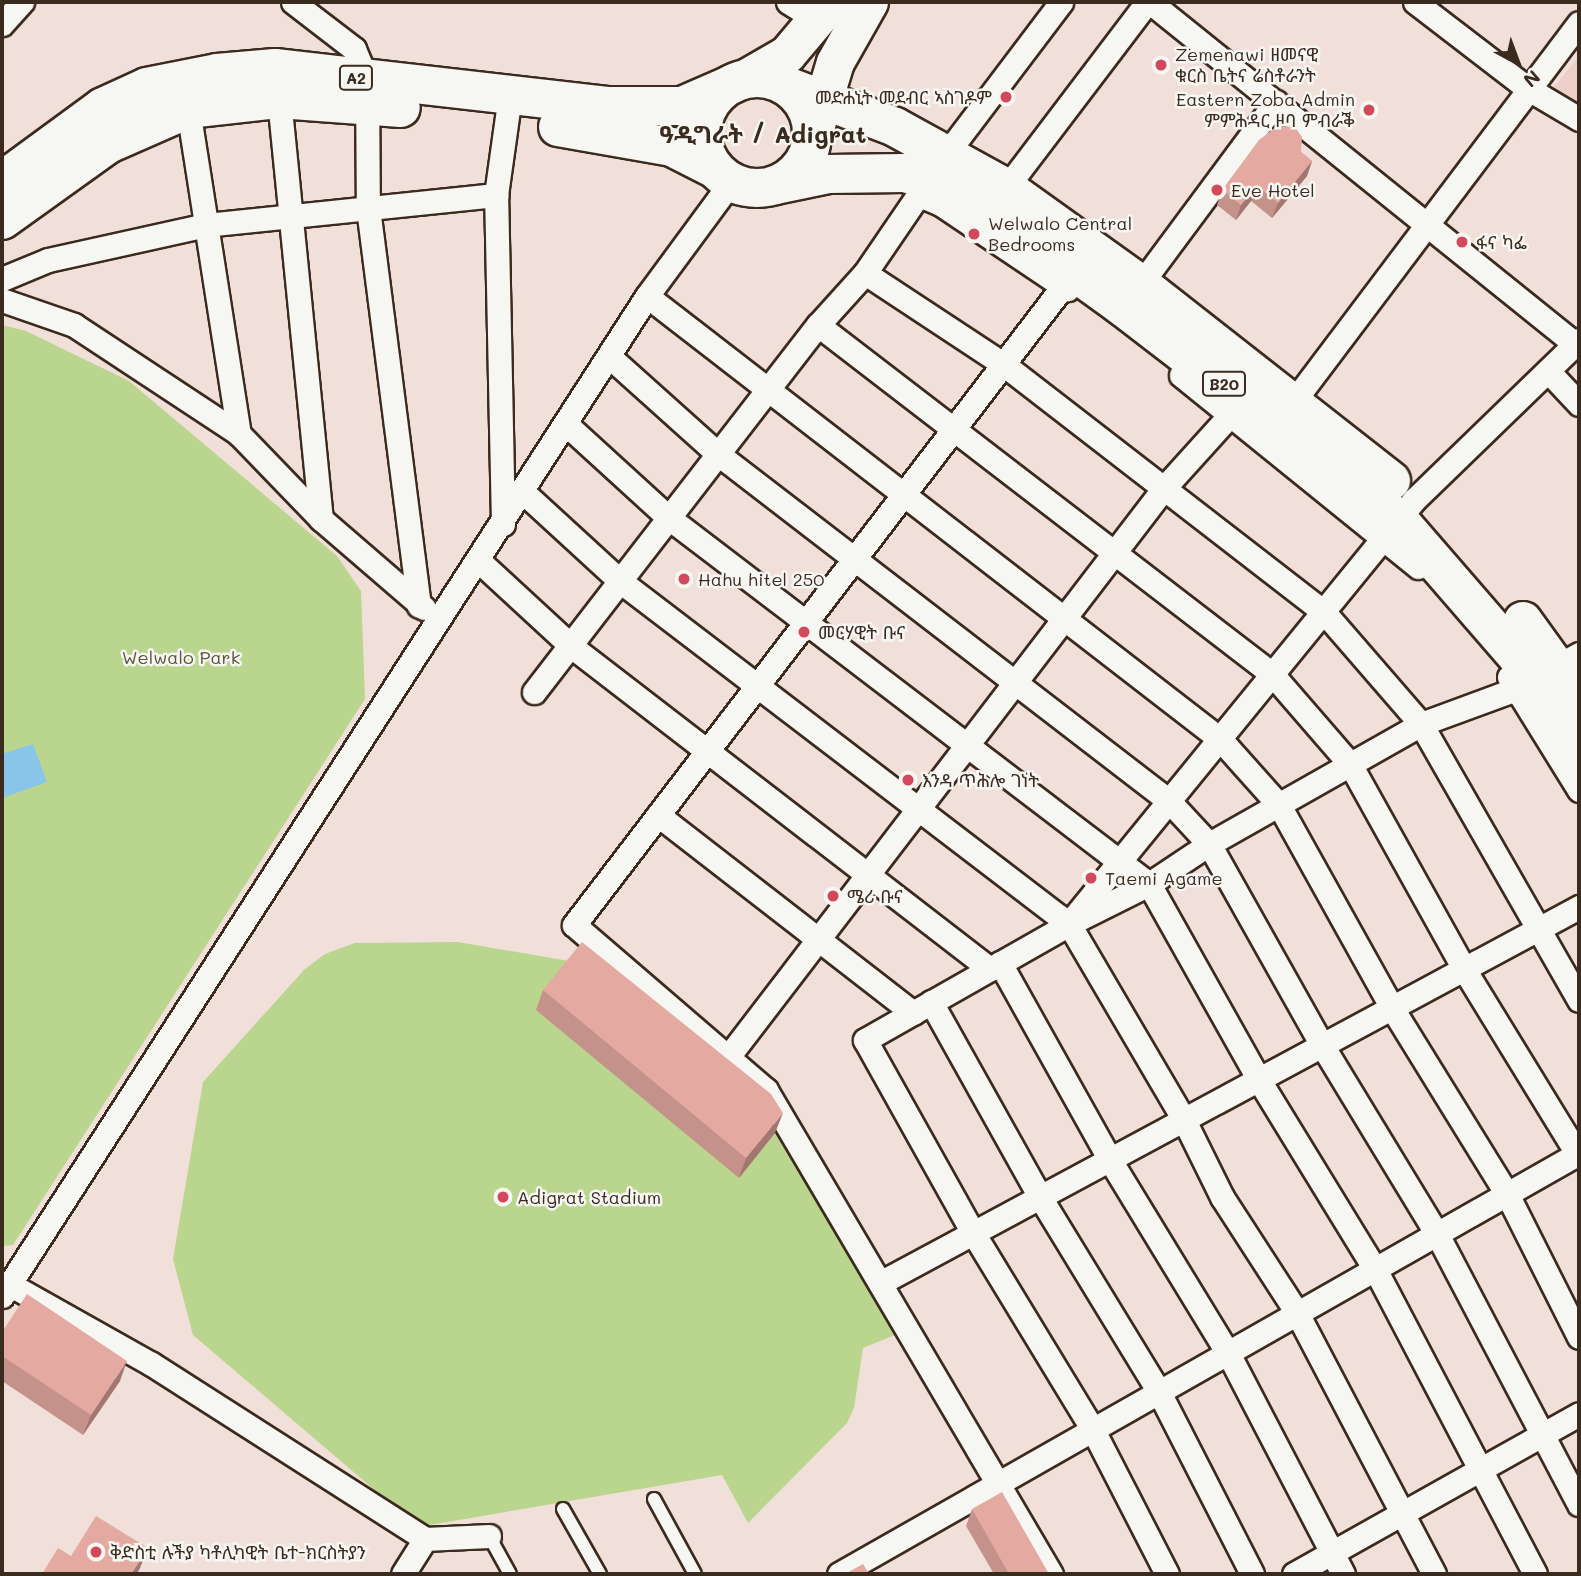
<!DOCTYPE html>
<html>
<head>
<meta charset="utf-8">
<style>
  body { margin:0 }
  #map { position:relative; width:1581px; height:1576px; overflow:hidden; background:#f1dfda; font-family:Mali,"Noto Sans Ethiopic",sans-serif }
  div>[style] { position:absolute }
  .built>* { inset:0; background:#edcfc9 }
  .green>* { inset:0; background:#bad58d }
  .water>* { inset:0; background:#88c5e8 }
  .roads { filter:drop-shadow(2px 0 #3b2a1e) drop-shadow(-2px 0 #3b2a1e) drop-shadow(0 2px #3b2a1e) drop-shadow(0 -2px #3b2a1e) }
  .lane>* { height:12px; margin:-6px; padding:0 6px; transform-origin:6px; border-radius:6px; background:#f6f6f2 }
  .street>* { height:23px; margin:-11.5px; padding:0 11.5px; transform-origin:11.5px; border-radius:11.5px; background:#f6f6f2 }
  .primary>* { height:37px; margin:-18.5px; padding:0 18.5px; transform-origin:18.5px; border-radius:18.5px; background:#f6f6f2 }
  .highway>* { height:38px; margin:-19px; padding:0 19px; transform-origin:19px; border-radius:19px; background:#f6f6f2 }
  .highway>.ring { margin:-19px; padding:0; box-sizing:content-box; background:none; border:38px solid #f6f6f2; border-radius:50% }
  .wall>* { inset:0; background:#c4928a }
  .shaded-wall>* { inset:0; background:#a07771 }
  .building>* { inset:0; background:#e4aaa1 }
  .dots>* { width:19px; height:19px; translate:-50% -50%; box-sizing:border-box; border:4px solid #f6f6f2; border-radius:50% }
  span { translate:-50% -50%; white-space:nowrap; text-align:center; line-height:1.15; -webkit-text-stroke:5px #f6f6f2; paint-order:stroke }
  .shield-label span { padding:2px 5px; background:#f6f6f2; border:2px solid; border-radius:5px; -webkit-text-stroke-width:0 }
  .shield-label { font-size:16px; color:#3b2a1e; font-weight:700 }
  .poi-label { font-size:18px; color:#3b2a1e }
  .left { translate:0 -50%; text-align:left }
  .right { translate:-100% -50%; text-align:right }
  .park-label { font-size:18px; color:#5b553a }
  .district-label { font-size:24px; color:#3b2a1e; font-weight:700 }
  .frame { position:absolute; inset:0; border:4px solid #3b2a1e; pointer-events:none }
  .north { position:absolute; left:1483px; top:28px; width:70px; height:70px; -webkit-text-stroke:5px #f6f6f2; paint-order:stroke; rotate:139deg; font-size:19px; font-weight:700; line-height:28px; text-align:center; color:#3b2a1e }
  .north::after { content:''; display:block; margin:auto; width:24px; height:32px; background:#3b2a1e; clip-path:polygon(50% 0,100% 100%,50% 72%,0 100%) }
</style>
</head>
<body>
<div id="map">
  <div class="built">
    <div style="clip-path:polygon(1579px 56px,1579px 106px,1550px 92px)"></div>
  </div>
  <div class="green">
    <div style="clip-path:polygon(2px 325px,26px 331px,129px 381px,337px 556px,361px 591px,365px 699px,13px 1245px,2px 1246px)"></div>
    <div style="clip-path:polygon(458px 942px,575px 962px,780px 1127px,902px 1332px,863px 1348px,854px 1408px,847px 1423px,748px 1523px,722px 1475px,418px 1527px,193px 1335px,173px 1259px,203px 1082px,304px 970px,325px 954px,355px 943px)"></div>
  </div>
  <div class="water">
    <div style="clip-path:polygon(33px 744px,47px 782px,2px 798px,2px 754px)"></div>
  </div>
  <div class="roads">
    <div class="lane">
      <div style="left:654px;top:1499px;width:85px;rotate:61.3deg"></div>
      <div style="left:563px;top:1509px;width:75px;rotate:60.4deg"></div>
      <div style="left:489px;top:1536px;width:43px;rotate:61.1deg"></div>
    </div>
    <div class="street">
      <div style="left:293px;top:2px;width:77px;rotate:37.6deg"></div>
      <div style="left:354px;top:49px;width:33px;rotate:67deg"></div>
      <div style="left:367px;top:79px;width:129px;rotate:89.6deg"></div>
      <div style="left:368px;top:208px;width:401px;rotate:82.7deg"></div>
      <div style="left:788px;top:2px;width:36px;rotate:32deg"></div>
      <div style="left:1150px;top:2px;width:546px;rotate:38.82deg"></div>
      <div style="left:1415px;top:2px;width:141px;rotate:37.5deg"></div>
      <div style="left:1527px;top:88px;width:61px;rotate:30.8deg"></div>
      <div style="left:2px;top:24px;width:30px;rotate:-48deg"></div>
      <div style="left:279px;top:99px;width:422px;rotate:84.3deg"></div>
      <div style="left:188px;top:109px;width:329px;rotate:81.1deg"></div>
      <div style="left:1006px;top:188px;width:233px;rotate:-52.8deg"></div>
      <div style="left:919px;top:195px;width:25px;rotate:23deg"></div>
      <div style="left:942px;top:205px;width:151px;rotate:33.9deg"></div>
      <div style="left:865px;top:273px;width:165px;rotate:33.4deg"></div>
      <div style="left:1003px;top:364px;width:404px;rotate:37.7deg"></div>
      <div style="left:1323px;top:611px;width:150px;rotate:49.1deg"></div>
      <div style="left:1421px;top:724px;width:318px;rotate:60.2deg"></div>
      <div style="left:2px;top:279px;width:50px;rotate:-22.4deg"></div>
      <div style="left:48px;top:260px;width:162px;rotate:-12.5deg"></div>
      <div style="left:206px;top:225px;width:292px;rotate:-5.9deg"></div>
      <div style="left:1134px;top:293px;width:238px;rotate:-53.4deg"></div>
      <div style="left:647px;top:296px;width:724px;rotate:37.71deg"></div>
      <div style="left:1220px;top:739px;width:89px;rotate:48.2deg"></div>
      <div style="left:1279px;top:805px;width:232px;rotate:60.9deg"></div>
      <div style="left:1392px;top:1008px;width:219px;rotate:58.3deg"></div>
      <div style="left:1507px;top:1194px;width:160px;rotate:63.3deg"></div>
      <div style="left:2px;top:300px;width:76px;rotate:19.1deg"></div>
      <div style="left:74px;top:325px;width:198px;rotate:33.4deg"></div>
      <div style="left:239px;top:434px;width:118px;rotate:46deg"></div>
      <div style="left:321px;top:519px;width:136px;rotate:40.8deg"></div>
      <div style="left:818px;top:325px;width:573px;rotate:37.55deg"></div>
      <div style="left:1272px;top:674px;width:119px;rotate:49.1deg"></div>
      <div style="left:1350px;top:764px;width:235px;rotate:60.9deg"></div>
      <div style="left:1464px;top:969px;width:220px;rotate:58.5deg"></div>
      <div style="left:611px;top:358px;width:144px;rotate:41.9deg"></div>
      <div style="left:718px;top:454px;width:569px;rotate:37.57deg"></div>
      <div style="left:1169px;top:801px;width:59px;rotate:47.1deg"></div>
      <div style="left:1209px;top:844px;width:231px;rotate:60.7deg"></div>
      <div style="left:1322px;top:1045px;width:221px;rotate:58.7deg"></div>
      <div style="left:1437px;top:1234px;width:305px;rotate:62.3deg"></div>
      <div style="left:1548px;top:371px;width:45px;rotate:46.8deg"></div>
      <div style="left:1181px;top:375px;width:305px;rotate:39deg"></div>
      <div style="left:1294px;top:401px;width:473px;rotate:-53deg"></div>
      <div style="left:567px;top:425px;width:138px;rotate:42.4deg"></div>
      <div style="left:669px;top:518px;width:604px;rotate:37.33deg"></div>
      <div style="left:1149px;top:884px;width:225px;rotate:60.7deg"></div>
      <div style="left:1259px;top:1080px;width:222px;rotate:58.5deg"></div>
      <div style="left:1375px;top:1269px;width:344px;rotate:62.3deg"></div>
      <div style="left:523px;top:492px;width:132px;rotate:42.5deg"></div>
      <div style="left:620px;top:581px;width:565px;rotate:37.38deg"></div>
      <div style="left:1069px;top:924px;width:227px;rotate:59.6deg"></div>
      <div style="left:1184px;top:1120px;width:86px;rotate:63.7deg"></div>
      <div style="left:1222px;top:1197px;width:138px;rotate:57.1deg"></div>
      <div style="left:1297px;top:1313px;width:295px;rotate:62.3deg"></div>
      <div style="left:503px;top:524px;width:329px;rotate:-91.2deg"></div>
      <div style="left:496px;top:195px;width:100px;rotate:-82deg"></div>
      <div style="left:479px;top:561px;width:125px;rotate:42.7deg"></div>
      <div style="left:571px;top:646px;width:529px;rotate:37.63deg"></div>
      <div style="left:1509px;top:677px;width:133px;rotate:58.2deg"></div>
      <div style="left:534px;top:692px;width:464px;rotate:-52.3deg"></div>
      <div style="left:818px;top:325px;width:70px;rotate:-47.9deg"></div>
      <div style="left:865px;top:273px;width:145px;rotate:-55.7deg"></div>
      <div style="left:947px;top:153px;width:189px;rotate:-52.9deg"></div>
      <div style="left:658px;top:815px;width:323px;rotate:37.8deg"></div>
      <div style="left:1075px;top:916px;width:537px;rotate:-50.82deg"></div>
      <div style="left:1414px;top:500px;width:230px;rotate:-44.1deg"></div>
      <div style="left:1000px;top:963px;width:226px;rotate:60.8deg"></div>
      <div style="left:1110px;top:1160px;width:226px;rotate:58.6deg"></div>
      <div style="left:1228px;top:1353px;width:249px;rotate:62.5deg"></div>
      <div style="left:931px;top:1002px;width:223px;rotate:60.8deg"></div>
      <div style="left:1040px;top:1197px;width:228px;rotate:58.6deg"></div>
      <div style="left:1159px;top:1392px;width:204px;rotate:62.9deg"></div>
      <div style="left:728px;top:1057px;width:717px;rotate:-52.54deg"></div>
      <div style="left:1164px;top:488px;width:98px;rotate:-47.9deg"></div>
      <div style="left:880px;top:1283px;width:794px;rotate:-28.28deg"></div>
      <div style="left:9px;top:1284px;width:162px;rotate:29.3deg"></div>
      <div style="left:150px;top:1363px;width:326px;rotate:32.6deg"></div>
      <div style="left:425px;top:1539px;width:41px;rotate:122.2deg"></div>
      <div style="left:2px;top:1296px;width:1190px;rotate:-57.18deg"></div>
      <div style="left:647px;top:296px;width:142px;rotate:-53.6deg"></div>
      <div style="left:425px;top:1539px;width:64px;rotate:-2.7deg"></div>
      <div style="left:839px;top:1574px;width:851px;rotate:-29.64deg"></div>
      <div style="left:1051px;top:1574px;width:562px;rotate:-120.49deg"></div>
      <div style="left:766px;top:1090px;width:253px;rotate:-139.3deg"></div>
      <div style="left:574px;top:925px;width:805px;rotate:-52.57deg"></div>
      <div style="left:1167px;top:1574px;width:162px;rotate:-117.2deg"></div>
      <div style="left:1093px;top:1430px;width:231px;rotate:-121.3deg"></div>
      <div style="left:973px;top:1233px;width:221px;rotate:-119.2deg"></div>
      <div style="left:865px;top:1040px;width:235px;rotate:-29.6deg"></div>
      <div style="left:1069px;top:924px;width:89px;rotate:-26.6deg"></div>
      <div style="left:1149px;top:884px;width:72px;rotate:-33.7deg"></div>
      <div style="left:1209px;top:844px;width:244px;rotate:-29.5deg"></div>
      <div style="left:1421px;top:724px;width:101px;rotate:-20.2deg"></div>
      <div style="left:1516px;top:689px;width:72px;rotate:-29.1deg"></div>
      <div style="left:1294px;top:1574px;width:327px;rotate:-29.3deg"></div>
    </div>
    <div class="primary">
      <div style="left:742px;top:80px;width:52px;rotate:-30deg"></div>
      <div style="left:787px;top:54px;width:68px;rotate:-49.8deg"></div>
      <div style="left:812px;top:138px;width:79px;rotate:-73.2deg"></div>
      <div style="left:835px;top:62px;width:69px;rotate:-60.5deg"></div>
    </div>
    <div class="highway">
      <div class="ring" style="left:702px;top:78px;width:72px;height:72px"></div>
      <div style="left:784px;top:85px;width:119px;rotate:20.7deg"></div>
      <div style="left:895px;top:127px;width:127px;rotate:28.8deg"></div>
      <div style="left:1006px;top:188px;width:165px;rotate:35.6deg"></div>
      <div style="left:1140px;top:284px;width:319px;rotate:38.1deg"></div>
      <div style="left:558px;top:127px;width:116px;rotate:10deg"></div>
      <div style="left:672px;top:147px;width:48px;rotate:27.1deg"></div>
      <div style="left:2px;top:181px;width:125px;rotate:-36.2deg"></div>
      <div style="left:103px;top:107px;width:48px;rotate:-24.4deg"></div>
      <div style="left:147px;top:87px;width:71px;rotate:-11.3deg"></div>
      <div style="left:217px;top:73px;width:58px;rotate:-4.9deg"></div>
      <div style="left:275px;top:68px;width:334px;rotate:6.5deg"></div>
      <div style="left:607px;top:106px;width:75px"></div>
      <div style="left:682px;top:106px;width:58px;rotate:-23.5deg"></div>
      <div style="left:776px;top:185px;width:53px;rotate:-11.9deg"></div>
      <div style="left:828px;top:174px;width:76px;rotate:-0.8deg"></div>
      <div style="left:904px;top:173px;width:50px;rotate:15.2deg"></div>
      <div style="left:952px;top:186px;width:36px;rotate:32deg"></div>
      <div style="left:982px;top:205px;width:174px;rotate:35.9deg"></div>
      <div style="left:1123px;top:307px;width:347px;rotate:37.6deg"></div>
      <div style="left:1398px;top:519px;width:209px;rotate:49.1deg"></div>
      <div style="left:1535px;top:677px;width:85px;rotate:58.9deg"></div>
      <div style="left:2px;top:220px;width:130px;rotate:-35.6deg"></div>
      <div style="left:108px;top:144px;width:87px;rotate:-23.6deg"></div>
      <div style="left:188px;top:109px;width:92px;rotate:-6.3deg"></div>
      <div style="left:279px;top:99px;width:122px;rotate:4.2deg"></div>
      <div style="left:1523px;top:621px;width:96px;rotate:54.3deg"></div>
    </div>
  </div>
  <div class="wall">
    <div style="clip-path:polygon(1301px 152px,1312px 161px,1307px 176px,1272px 218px,1251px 201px,1236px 220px,1217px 205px,1222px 190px)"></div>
    <div style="clip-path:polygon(543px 990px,775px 1133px,739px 1178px,536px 1010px)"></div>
    <div style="clip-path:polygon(2px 1332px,120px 1381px,83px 1435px,2px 1381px)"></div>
    <div style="clip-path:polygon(972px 1509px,1049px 1574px,994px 1574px,966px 1526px)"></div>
  </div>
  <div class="shaded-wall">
    <div style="clip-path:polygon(1312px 161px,1307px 176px,1272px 218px,1278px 203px)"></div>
    <div style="clip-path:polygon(1257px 186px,1251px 201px,1236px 220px,1241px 205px)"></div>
    <div style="clip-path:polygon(783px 1113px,775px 1133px,739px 1178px,746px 1158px)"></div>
    <div style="clip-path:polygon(127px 1361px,120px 1381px,83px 1435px,91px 1415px)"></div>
    <div style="clip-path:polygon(148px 1548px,140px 1568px,137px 1574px,131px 1574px)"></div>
  </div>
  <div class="building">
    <div style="clip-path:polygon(1277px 126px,1295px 127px,1302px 137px,1301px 152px,1312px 161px,1278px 203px,1257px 186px,1241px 205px,1222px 190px,1259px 140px)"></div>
    <div style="clip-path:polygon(582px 942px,771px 1094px,783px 1113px,746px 1158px,543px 990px)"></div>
    <div style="clip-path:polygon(27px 1294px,127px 1361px,91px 1415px,2px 1356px,2px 1332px)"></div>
    <div style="clip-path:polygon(1002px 1492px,1049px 1574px,1009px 1574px,972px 1509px)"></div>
    <div style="clip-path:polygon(96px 1516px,148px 1548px,131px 1574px,42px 1574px,58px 1548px,71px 1556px)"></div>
    <div style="clip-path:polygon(863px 1564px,869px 1574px,845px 1574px)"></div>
  </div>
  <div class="dots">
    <div style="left:1161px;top:65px;background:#d1495b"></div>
    <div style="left:1006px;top:97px;background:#d1495b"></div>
    <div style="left:1369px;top:110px;background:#d1495b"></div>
    <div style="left:1217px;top:190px;background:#d1495b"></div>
    <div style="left:974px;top:234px;background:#d1495b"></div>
    <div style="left:1462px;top:242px;background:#d1495b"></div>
    <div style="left:684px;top:579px;background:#d1495b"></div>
    <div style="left:804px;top:632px;background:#d1495b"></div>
    <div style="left:908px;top:780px;background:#d1495b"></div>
    <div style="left:1091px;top:878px;background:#d1495b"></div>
    <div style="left:833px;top:896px;background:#d1495b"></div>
    <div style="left:503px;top:1197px;background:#d1495b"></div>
    <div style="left:96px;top:1552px;background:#d1495b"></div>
  </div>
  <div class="shield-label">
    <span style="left:356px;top:78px">A2</span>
    <span style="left:1224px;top:384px">B20</span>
  </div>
  <div class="poi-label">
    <span class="left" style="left:1175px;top:65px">Zemenawi ዘመናዊ<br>ቁርስ ቤትና ሬስቶራንት</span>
    <span class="right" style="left:992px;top:97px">መድሐኒት መደብር ኣስገዶም</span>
    <span class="right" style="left:1355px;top:110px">Eastern Zoba Admin<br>ምምሕዳር ዞባ ምብራቕ</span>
    <span class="left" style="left:1231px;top:190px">Eve Hotel</span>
    <span class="left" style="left:988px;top:234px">Welwalo Central<br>Bedrooms</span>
    <span class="left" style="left:1476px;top:242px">ፋና ካፌ</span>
    <span class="left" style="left:698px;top:579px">Hahu hitel 250</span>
    <span class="left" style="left:818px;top:632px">መርሃዊት ቡና</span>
    <span class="left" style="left:922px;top:780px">እንዳ ጥሕሎ ገነት</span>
    <span class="left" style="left:1105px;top:878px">Taemi Agame</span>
    <span class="left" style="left:847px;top:896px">ሜሪ ቡና</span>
    <span class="left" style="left:517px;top:1197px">Adigrat Stadium</span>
    <span class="left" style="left:110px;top:1552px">ቅድስቲ ሉችያ ካቶሊካዊት ቤተ-ክርስትያን</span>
  </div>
  <div class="park-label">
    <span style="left:181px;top:657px">Welwalo Park</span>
  </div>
  <div class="district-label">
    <span style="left:763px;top:134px">ዓዲግራት / Adigrat</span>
  </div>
  <div class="frame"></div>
  <div class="north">N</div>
</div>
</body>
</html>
